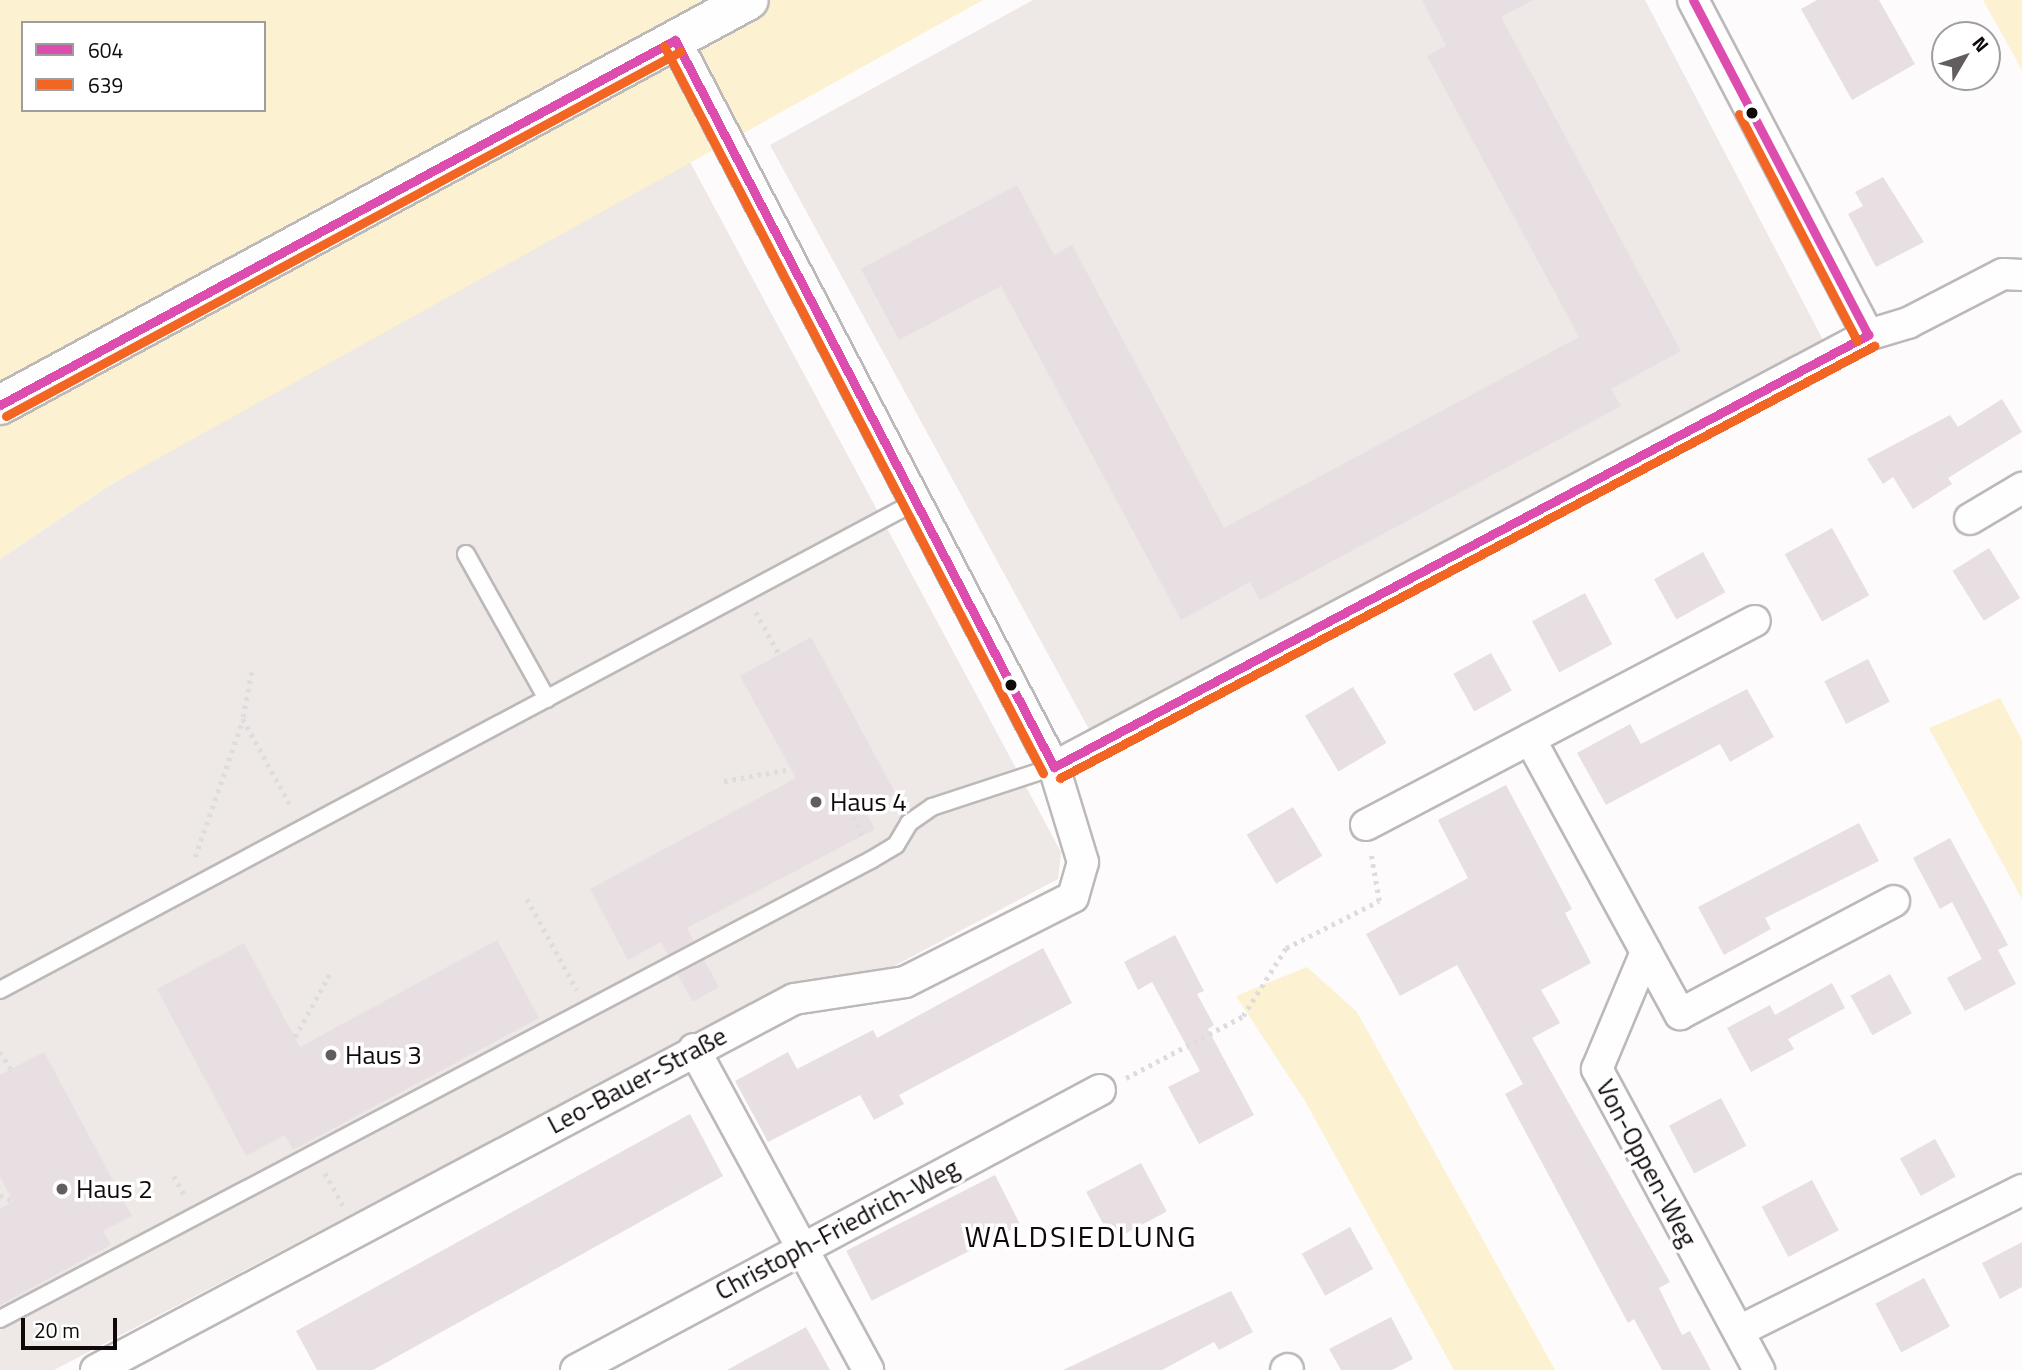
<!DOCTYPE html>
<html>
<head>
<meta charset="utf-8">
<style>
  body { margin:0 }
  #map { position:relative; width:2022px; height:1370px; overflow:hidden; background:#fdfbfb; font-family:"Titillium Web",sans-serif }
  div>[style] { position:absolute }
  .built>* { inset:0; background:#eee8e6 }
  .green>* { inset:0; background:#fcf1d1 }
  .building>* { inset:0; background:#e8dfe2; transform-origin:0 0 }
  .path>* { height:4.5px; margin-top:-2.25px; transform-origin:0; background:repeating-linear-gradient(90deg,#dedddd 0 3.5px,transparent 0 8.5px) }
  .roads { filter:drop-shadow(2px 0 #bdb9b8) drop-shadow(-2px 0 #bdb9b8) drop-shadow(0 2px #bdb9b8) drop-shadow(0 -2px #bdb9b8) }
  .lane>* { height:16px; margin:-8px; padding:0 8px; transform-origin:8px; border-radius:8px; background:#fffefe }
  .street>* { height:30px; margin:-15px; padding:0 15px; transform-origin:15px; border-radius:15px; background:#fffefe }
  .secondary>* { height:38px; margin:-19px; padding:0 19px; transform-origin:19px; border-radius:19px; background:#fffefe }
  .bus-1>* { height:9px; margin:-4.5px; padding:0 4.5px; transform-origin:4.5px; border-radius:4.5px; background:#dd4daf }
  .bus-2>* { height:9px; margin:-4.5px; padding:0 4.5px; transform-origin:4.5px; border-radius:4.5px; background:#f26522 }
  .dots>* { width:19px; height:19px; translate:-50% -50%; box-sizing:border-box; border:4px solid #fff; border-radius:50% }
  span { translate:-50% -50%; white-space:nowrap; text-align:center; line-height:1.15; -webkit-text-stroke:7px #fff; paint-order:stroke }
  .poi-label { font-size:26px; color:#0f0a09 }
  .left { translate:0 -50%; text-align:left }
  .street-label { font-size:26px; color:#0f0a09 }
  .quarter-label { font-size:30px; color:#0f0a09; letter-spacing:2px }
  .legend { position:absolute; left:21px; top:21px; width:245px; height:91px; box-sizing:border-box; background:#fff; border:2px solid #9f9d9d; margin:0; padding:9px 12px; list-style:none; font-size:21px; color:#0f0a09 }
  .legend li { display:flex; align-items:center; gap:14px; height:35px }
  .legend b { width:35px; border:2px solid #9f9d9d }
  .north { position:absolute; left:1931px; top:21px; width:70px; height:70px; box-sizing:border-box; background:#fff; border:2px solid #9f9d9d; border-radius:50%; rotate:51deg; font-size:19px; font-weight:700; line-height:28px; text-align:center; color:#0f0a09 }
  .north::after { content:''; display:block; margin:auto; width:24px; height:32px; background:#625e5e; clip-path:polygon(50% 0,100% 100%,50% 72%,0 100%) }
  .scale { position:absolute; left:21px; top:1318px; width:96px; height:32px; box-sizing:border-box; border:4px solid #0f0a09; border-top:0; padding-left:9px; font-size:21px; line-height:24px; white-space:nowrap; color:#0f0a09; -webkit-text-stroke:5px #fff; paint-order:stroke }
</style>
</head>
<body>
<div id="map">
  <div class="built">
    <div style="clip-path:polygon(1033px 0,1645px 0,1823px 340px,1090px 731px,770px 145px)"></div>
    <div style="clip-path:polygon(683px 149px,1061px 852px,1058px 879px,883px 972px,770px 995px,54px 1370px,0 1370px,0 559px,112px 484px)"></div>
  </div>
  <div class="green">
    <div style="clip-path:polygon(evenodd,0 0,983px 0,112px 484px,0 559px,0 0,23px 23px,264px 23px,264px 110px,23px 110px,23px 23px)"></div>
    <div style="clip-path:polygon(1983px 0,2022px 0,2022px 71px,2016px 59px)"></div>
    <div style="clip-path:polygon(2000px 698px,2022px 740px,2022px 899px,1929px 728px)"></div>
    <div style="clip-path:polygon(1307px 967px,1357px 1012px,1555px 1370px,1454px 1370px,1305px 1101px,1236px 996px)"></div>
  </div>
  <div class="building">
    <div style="clip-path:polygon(1422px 0,1533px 0,1501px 17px,1681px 351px,1611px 389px,1621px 406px,1260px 600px,1250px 582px,1181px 620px,1001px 286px,899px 340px,861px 269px,1017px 185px,1054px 255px,1072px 245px,1224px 528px,1579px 337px,1427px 56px,1446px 46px)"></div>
    <div style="clip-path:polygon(1817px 0,1879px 0,1915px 64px,1852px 100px,1801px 9px)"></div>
    <div style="clip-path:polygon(1883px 177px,1924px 242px,1876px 267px,1848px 214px,1863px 206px,1855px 192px)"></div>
    <div style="clip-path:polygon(2002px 399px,2022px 432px,1948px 478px,1952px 484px,1913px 509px,1893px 477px,1883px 484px,1867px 459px,1950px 415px,1958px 427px)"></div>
    <div style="left:1832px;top:528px;width:77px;height:54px;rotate:61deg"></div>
    <div style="left:1989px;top:548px;width:59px;height:43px;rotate:58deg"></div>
    <div style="left:1703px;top:552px;width:46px;height:56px;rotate:61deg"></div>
    <div style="left:1585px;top:593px;width:58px;height:60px;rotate:62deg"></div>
    <div style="clip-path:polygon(811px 637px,896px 794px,865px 810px,875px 829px,687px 928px,694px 941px,668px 955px,661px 942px,628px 960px,590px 889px,796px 778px,740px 676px)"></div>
    <div style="left:1491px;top:653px;width:43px;height:43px;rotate:61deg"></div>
    <div style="left:1868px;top:659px;width:48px;height:49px;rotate:63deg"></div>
    <div style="left:1353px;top:687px;width:65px;height:56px;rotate:59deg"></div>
    <div style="clip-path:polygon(1747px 689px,1774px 737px,1730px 762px,1720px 744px,1606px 805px,1577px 753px,1630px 724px,1641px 744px)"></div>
    <div style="clip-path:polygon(1506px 785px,1572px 909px,1565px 913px,1591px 963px,1541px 990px,1560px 1023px,1532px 1038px,1670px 1282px,1659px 1288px,1682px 1335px,1690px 1331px,1711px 1370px,1662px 1370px,1634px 1319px,1628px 1323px,1505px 1094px,1523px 1084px,1457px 965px,1400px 996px,1366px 934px,1468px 878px,1438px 820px)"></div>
    <div style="left:1293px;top:807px;width:57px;height:54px;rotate:59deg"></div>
    <div style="clip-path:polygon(1859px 823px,1879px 861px,1765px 918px,1771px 929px,1724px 955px,1698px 907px)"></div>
    <div style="clip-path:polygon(1950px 838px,2008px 945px,1998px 950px,2016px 984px,1965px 1011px,1947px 978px,1996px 951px,1982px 959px,1952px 902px,1940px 909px,1913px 858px)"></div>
    <div style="clip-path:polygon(1175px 935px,1204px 991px,1197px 994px,1214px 1025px,1208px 1029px,1254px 1115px,1199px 1144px,1168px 1087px,1200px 1071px,1152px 982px,1138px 990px,1124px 962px)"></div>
    <div style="clip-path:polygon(497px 940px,539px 1018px,293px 1150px,285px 1135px,246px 1156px,157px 989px,244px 943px,300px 1047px)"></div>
    <div style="clip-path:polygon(1043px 948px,1072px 1003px,899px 1095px,904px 1104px,874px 1120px,860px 1095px,768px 1142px,735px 1081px,788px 1052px,797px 1069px,873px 1030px,877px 1038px)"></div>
    <div style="left:704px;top:960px;width:31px;height:30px;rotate:61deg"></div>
    <div style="left:1890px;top:974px;width:45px;height:45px;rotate:61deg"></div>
    <div style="clip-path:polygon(1832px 983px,1845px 1008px,1788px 1039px,1794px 1049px,1751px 1072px,1727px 1028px,1770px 1005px,1775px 1015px)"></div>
    <div style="clip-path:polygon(44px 1052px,132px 1216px,103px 1231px,111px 1245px,0 1305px,0 1209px,13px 1201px,0 1177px,0 1075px)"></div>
    <div style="left:1721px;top:1098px;width:54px;height:59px;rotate:62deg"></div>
    <div style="clip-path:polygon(690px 1114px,723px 1176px,373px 1370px,317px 1370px,296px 1331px)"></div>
    <div style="left:1935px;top:1139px;width:43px;height:40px;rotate:61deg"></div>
    <div style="left:1141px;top:1163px;width:55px;height:62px;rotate:62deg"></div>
    <div style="left:995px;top:1175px;width:56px;height:167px;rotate:63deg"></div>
    <div style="left:1812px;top:1180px;width:57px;height:57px;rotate:62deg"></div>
    <div style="left:1350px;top:1227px;width:48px;height:55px;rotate:61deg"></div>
    <div style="clip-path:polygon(2022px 1242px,2022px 1287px,2000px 1299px,1982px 1263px)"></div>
    <div style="left:1924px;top:1278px;width:55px;height:55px;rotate:62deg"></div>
    <div style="clip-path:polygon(1231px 1291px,1253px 1332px,1219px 1350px,1214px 1342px,1162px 1370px,1063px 1370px)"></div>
    <div style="clip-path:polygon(1391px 1317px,1413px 1359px,1392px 1370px,1341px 1370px,1329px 1349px)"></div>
    <div style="clip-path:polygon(806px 1327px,830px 1370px,727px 1370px)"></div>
  </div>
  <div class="path">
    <div style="left:756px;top:612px;width:48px;rotate:61.3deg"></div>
    <div style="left:252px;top:672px;width:48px;rotate:100.8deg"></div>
    <div style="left:243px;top:719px;width:102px;rotate:61.2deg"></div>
    <div style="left:724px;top:781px;width:68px;rotate:-10.2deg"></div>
    <div style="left:853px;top:817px;width:25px;rotate:63deg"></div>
    <div style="left:195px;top:857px;width:146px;rotate:-70.8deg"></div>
    <div style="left:527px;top:899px;width:104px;rotate:61.2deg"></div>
    <div style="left:295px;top:1037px;width:73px;rotate:-61.3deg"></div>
    <div style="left:0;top:1052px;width:20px;rotate:57deg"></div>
    <div style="left:1126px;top:1078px;width:132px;rotate:-27.9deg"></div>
    <div style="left:1243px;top:1016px;width:80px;rotate:-57.7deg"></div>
    <div style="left:1286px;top:948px;width:104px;rotate:-26.8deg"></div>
    <div style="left:1379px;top:901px;width:48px;rotate:-99.7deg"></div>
    <div style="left:325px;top:1173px;width:37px;rotate:61deg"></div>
    <div style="left:174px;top:1176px;width:23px;rotate:61deg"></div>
    <div style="left:0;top:1195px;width:14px;rotate:25deg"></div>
  </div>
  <div class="roads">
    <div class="lane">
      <div style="left:466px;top:554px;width:166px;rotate:60.8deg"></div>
      <div style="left:0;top:990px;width:1037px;rotate:-28.07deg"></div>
      <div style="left:0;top:1319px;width:985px;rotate:-27.79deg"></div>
      <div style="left:871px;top:860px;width:29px;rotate:-31deg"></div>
      <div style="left:896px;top:845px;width:26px;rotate:-59deg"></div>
      <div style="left:909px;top:823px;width:28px;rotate:-35deg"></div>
      <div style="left:932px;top:807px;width:128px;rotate:-18.2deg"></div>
    </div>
    <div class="street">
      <div style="left:1693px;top:0;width:378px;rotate:62.4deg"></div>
      <div style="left:1970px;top:519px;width:61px;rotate:-30.8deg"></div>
      <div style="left:1530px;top:739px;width:243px;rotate:61.4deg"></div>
      <div style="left:1646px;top:952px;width:127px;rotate:112.7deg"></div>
      <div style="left:1597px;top:1069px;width:342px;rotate:61.7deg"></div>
      <div style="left:1054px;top:767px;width:922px;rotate:-27.96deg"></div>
      <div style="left:1868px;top:335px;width:42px;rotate:-16.7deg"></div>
      <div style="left:1908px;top:323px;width:107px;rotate:-27.3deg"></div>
      <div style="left:2003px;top:274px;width:19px;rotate:3deg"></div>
      <div style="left:1366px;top:825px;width:439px;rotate:-27.7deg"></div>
      <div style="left:1646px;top:952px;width:71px;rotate:61.3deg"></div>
      <div style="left:1680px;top:1014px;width:242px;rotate:-27.8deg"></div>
      <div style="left:694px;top:1049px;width:365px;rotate:61.5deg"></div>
      <div style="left:1739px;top:1331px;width:316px;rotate:-26.5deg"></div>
      <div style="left:96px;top:1370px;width:790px;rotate:-27.99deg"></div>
      <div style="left:794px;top:999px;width:112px;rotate:-8.7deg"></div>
      <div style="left:905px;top:982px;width:188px;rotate:-26.8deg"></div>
      <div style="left:1073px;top:897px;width:36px;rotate:-74deg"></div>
      <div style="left:1083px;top:862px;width:99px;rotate:-107deg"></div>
      <div style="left:1054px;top:767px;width:820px;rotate:-117.53deg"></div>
      <div style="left:576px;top:1370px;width:594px;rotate:-28.12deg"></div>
      <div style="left:1286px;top:1370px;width:2px;rotate:-27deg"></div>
    </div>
    <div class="secondary">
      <div style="left:0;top:405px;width:851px;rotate:-28.4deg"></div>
    </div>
  </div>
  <div class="bus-1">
    <div style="left:1693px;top:0;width:378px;rotate:62.4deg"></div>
    <div style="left:675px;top:40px;width:820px;rotate:62.47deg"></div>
    <div style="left:0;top:405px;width:767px;rotate:-28.4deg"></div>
    <div style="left:1054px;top:767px;width:922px;rotate:-27.96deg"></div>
  </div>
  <div class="bus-2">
    <div style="left:664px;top:46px;width:820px;rotate:62.47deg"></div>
    <div style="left:1739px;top:114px;width:256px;rotate:62.5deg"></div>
    <div style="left:6px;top:416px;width:767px;rotate:-28.4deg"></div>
    <div style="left:1060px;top:778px;width:922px;rotate:-27.96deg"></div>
  </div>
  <div class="dots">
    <div style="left:1752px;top:113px;background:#0f0a09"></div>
    <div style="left:1011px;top:685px;background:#0f0a09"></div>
    <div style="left:816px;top:802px;background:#625e5e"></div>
    <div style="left:331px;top:1055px;background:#625e5e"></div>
    <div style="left:62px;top:1189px;background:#625e5e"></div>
  </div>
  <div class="poi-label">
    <span class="left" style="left:830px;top:802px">Haus 4</span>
    <span class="left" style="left:345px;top:1055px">Haus 3</span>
    <span class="left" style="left:76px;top:1189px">Haus 2</span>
  </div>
  <div class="street-label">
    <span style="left:637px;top:1080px;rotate:-28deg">Leo-Bauer-Straße</span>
    <span style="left:1647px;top:1163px;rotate:62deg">Von-Oppen-Weg</span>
    <span style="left:837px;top:1229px;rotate:-28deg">Christoph-Friedrich-Weg</span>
  </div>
  <div class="quarter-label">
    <span style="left:1081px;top:1236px">WALDSIEDLUNG</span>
  </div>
  <ul class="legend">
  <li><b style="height:9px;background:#dd4daf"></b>604</li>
  <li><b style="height:9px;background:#f26522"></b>639</li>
  </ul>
  <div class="north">N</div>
  <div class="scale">20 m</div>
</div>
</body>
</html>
